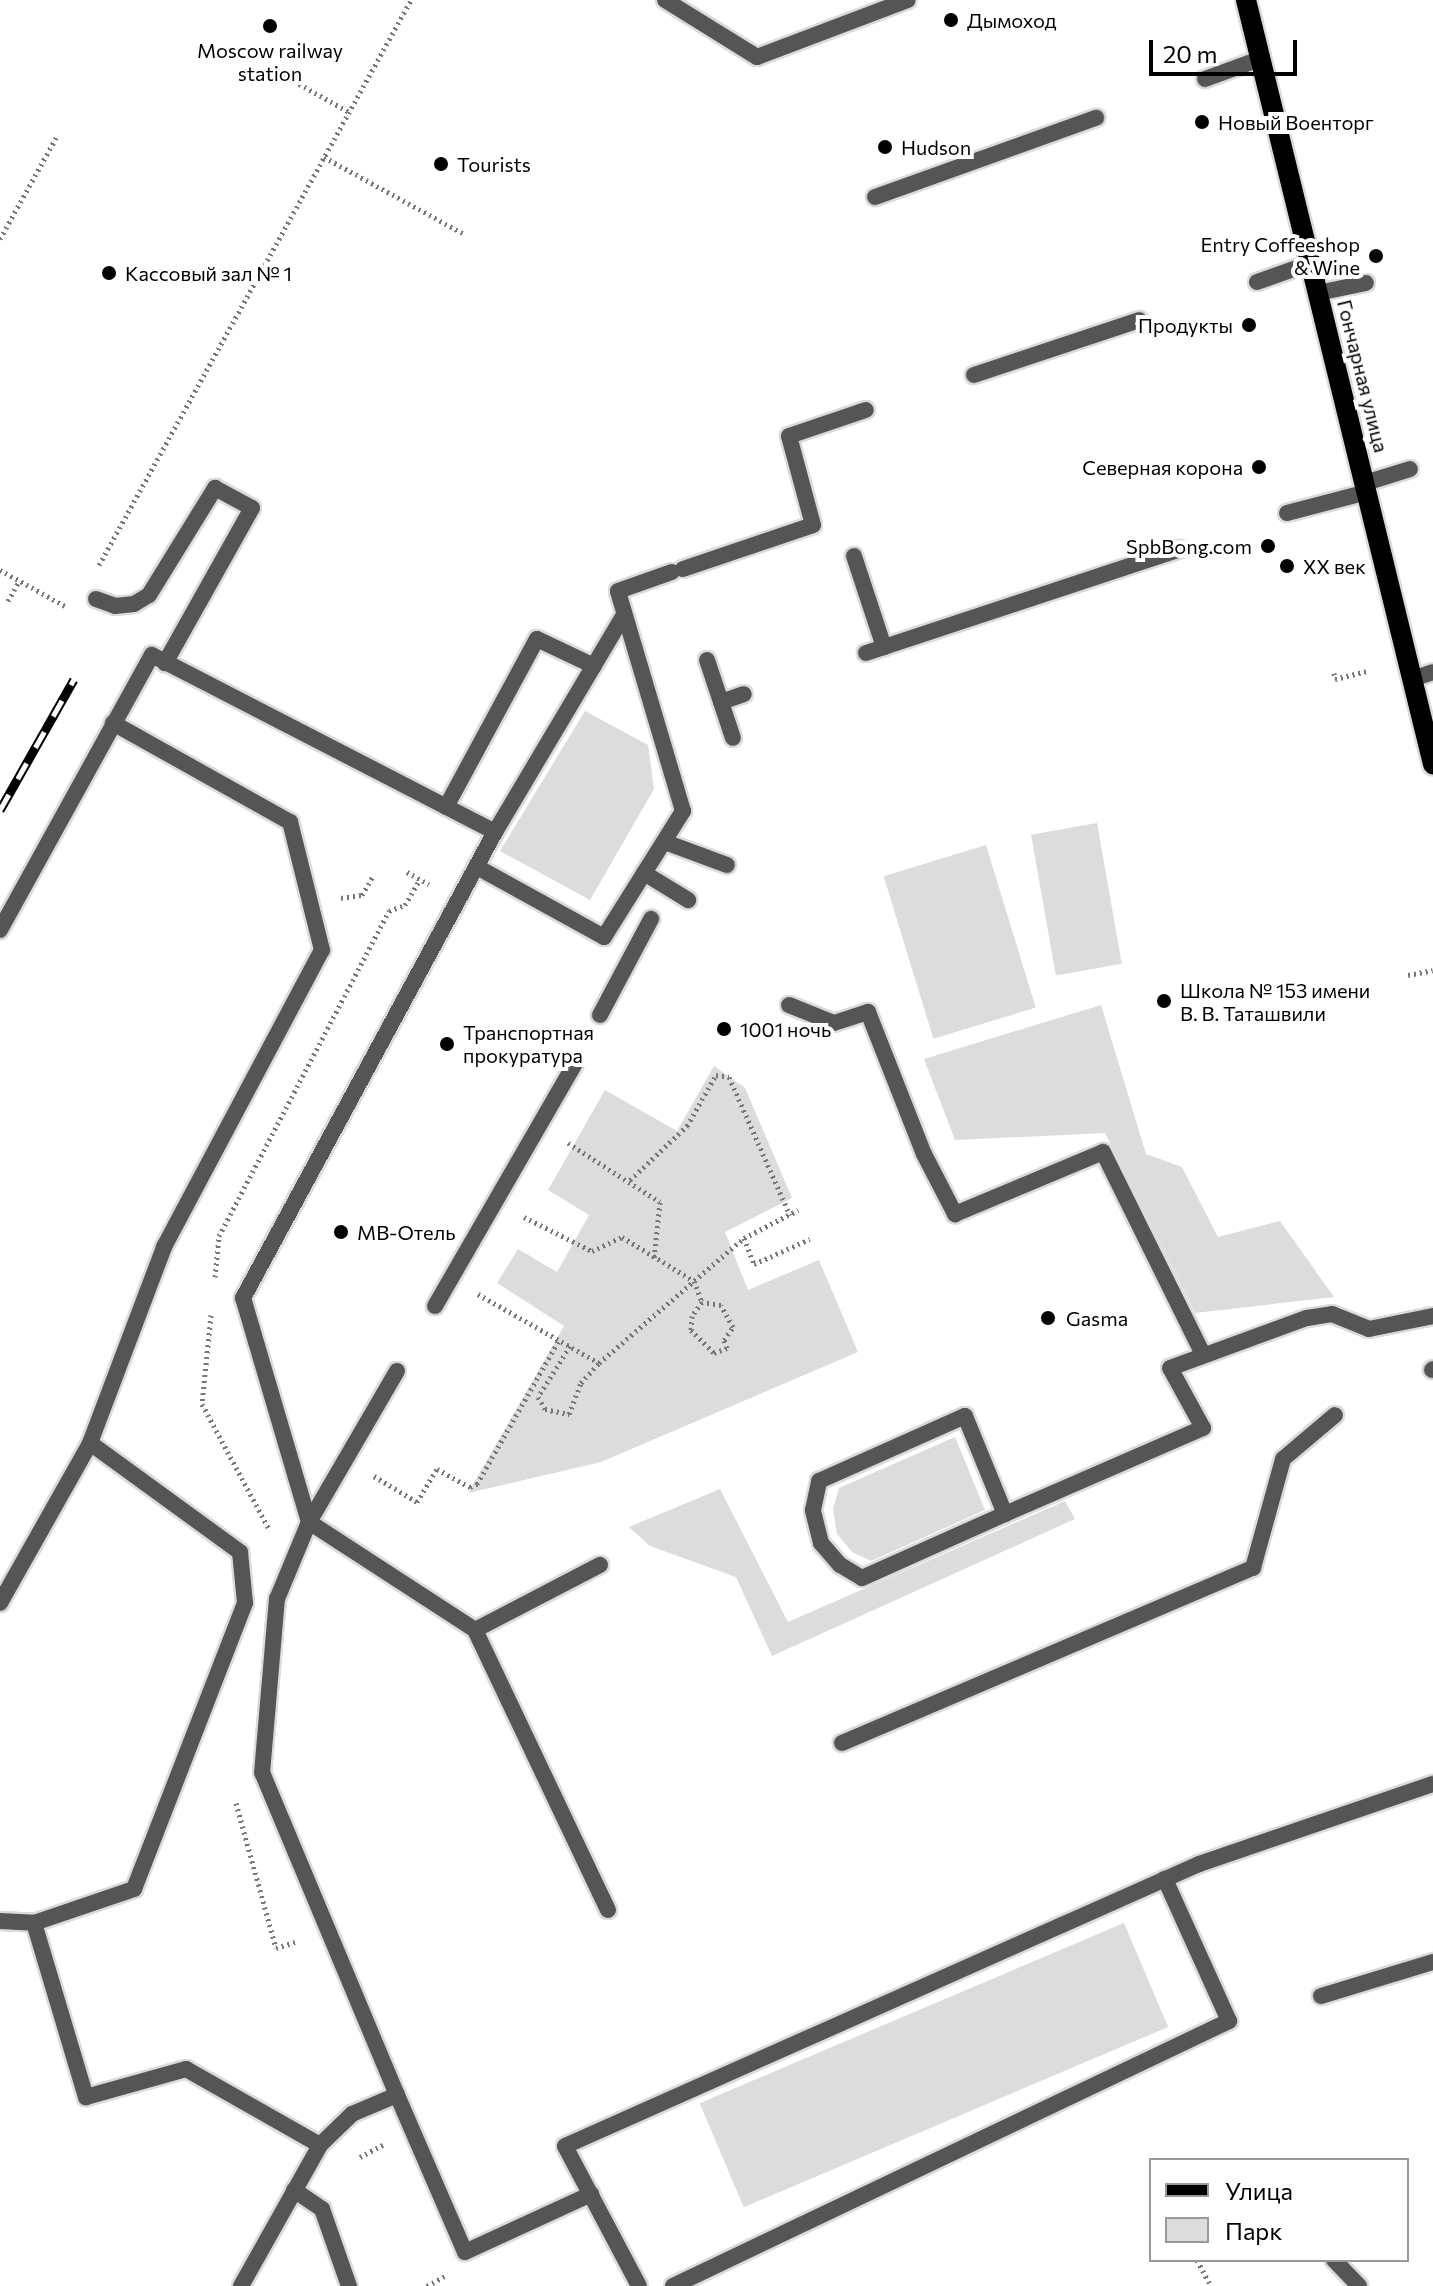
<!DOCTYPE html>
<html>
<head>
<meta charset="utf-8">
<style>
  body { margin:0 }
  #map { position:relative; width:1433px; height:2286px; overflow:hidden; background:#fff; font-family:Commissioner,sans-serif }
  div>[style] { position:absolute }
  .green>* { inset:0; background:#dcdcdc; transform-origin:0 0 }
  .path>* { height:5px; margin-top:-2.5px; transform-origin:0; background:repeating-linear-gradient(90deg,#777 0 2px,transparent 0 6px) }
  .roads { filter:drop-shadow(2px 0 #dbdbdb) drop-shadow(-2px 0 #dbdbdb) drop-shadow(0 2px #dbdbdb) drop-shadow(0 -2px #dbdbdb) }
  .lane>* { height:16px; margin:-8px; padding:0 8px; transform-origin:8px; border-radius:8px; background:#555 }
  .primary>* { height:20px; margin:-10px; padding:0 10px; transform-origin:10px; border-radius:10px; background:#000 }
  .rail>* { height:9px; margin-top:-4.5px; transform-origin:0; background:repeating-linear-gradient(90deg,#fff 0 18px,#000 0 36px); box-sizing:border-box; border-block:2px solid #000 }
  .dots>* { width:22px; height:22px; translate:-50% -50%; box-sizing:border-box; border:4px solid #fff; border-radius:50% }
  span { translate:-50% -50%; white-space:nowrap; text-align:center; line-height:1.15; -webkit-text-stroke:8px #fff; paint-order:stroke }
  .poi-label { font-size:20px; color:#000 }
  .left { translate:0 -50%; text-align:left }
  .right { translate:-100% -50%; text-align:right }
  .street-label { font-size:20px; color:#000 }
  .legend { position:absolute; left:1149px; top:2158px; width:260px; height:104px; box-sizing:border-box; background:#fff; border:2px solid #999; margin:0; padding:10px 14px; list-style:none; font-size:24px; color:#000 }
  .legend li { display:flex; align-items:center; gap:16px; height:40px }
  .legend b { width:40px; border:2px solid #999 }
  .scale { position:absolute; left:1149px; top:40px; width:148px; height:36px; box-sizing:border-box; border:4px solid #000; border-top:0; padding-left:10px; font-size:24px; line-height:28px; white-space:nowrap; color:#000; -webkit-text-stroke:6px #fff; paint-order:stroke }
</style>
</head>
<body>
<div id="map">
  <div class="green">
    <div style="clip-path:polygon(585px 711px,648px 745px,654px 789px,590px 900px,500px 851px)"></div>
    <div style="left:1097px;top:823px;width:143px;height:67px;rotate:80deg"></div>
    <div style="left:986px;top:845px;width:170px;height:107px;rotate:73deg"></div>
    <div style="clip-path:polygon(1101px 1005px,1146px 1154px,1182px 1167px,1218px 1237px,1280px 1221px,1334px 1297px,1195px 1313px,1105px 1133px,955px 1140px,924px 1059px)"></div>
    <div style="clip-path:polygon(714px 1066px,745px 1088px,792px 1198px,725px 1232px,748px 1290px,819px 1260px,858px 1352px,601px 1462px,468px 1493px,564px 1326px,497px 1283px,518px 1249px,557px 1272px,589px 1215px,548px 1190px,605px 1090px,677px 1131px)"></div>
    <div style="clip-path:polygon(955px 1437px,985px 1510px,871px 1561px,852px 1552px,837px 1534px,833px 1509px,839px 1488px)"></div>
    <div style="clip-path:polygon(720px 1489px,788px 1622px,1065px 1501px,1075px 1519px,772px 1656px,736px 1577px,650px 1546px,629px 1527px)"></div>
    <div style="left:1124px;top:1923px;width:113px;height:461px;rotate:67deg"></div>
  </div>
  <div class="path">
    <div style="left:273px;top:69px;width:87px;rotate:29.5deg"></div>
    <div style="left:324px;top:157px;width:158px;rotate:28.8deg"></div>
    <div style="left:0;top:239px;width:118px;rotate:-61deg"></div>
    <div style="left:99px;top:565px;width:645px;rotate:-61.09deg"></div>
    <div style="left:0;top:570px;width:74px;rotate:29deg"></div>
    <div style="left:8px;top:601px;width:23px;rotate:-61deg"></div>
    <div style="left:1334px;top:673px;width:6px;rotate:81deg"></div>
    <div style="left:1335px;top:679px;width:33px;rotate:-14deg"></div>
    <div style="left:407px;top:872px;width:25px;rotate:29deg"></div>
    <div style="left:341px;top:898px;width:21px;rotate:-8deg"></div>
    <div style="left:362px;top:895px;width:22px;rotate:-60deg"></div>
    <div style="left:1408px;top:975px;width:25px;rotate:-11deg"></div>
    <div style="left:568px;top:1143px;width:109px;rotate:32.7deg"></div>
    <div style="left:660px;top:1202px;width:57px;rotate:96deg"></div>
    <div style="left:630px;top:1180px;width:79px;rotate:-43.5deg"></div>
    <div style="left:687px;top:1126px;width:59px;rotate:-60.4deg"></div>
    <div style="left:716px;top:1075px;width:13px;rotate:9deg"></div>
    <div style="left:729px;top:1077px;width:151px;rotate:66.2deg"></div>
    <div style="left:524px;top:1217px;width:76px;rotate:26.6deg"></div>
    <div style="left:592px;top:1251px;width:33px;rotate:-25deg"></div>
    <div style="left:622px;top:1237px;width:84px;rotate:31.4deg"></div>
    <div style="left:694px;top:1281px;width:22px;rotate:69deg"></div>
    <div style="left:702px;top:1302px;width:17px;rotate:126deg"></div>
    <div style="left:692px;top:1316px;width:14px;rotate:94deg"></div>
    <div style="left:691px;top:1330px;width:33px;rotate:45deg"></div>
    <div style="left:714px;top:1353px;width:14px;rotate:-21deg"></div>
    <div style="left:727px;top:1348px;width:9px;rotate:-111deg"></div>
    <div style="left:724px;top:1340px;width:16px;rotate:-55deg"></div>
    <div style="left:733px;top:1327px;width:25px;rotate:-119deg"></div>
    <div style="left:721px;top:1305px;width:19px;rotate:-171deg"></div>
    <div style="left:744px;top:1238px;width:28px;rotate:69deg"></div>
    <div style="left:754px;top:1264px;width:61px;rotate:-24.1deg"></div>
    <div style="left:215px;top:1277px;width:41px;rotate:-84.4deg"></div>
    <div style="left:219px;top:1236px;width:367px;rotate:-62.4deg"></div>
    <div style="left:389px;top:911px;width:17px;rotate:-21deg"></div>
    <div style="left:405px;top:905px;width:30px;rotate:-60deg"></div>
    <div style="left:478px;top:1294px;width:139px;rotate:29.7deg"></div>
    <div style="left:599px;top:1363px;width:191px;rotate:-40.8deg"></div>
    <div style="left:744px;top:1238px;width:61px;rotate:-27.4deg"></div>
    <div style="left:211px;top:1315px;width:89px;rotate:95.8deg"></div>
    <div style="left:202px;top:1404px;width:144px;rotate:61.8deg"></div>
    <div style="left:570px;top:1346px;width:60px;rotate:122.1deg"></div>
    <div style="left:538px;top:1397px;width:14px;rotate:60deg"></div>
    <div style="left:545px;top:1409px;width:25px;rotate:12deg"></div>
    <div style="left:569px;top:1414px;width:33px;rotate:-69deg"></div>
    <div style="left:581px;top:1383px;width:27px;rotate:-48deg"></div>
    <div style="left:374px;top:1476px;width:50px;rotate:31.2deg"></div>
    <div style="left:417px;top:1502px;width:39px;rotate:-59deg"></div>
    <div style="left:437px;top:1469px;width:38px;rotate:29deg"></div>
    <div style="left:470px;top:1487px;width:8px;rotate:-23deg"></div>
    <div style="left:477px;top:1484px;width:166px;rotate:-60.3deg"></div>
    <div style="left:236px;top:1803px;width:150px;rotate:74.6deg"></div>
    <div style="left:276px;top:1948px;width:20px;rotate:-18deg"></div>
    <div style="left:360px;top:2157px;width:26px;rotate:-28deg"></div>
    <div style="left:1197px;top:2260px;width:30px;rotate:62deg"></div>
    <div style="left:427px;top:2286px;width:21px;rotate:-29deg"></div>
  </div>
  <div class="roads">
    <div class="lane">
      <div style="left:665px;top:0;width:108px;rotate:31.8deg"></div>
      <div style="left:757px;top:57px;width:161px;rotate:-20.7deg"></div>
      <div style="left:1205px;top:79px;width:59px;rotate:-20deg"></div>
      <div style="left:875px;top:197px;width:235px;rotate:-19.7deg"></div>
      <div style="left:1257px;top:282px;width:57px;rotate:-19.4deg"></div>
      <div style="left:1318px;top:293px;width:49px;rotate:-11.8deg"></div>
      <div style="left:974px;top:375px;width:174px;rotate:-18.4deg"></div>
      <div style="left:1365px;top:483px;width:47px;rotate:-17.3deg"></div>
      <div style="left:1287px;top:513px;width:83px;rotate:-14.7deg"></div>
      <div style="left:854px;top:556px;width:96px;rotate:71.8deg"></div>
      <div style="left:683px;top:569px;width:137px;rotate:-18.7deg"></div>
      <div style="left:813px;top:525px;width:92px;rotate:-105.1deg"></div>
      <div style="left:789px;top:436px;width:81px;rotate:-18.7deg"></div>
      <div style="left:96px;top:599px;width:20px;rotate:20deg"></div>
      <div style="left:115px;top:606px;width:19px;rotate:-6deg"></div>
      <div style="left:134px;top:604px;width:17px;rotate:-31deg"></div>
      <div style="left:149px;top:595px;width:126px;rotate:-58.3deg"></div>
      <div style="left:215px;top:488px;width:42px;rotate:28.4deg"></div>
      <div style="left:252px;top:508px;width:178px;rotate:119.3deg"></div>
      <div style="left:866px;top:653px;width:331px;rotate:-18.3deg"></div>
      <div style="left:707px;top:660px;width:82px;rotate:71.6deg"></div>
      <div style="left:1412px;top:679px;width:22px;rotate:-18deg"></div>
      <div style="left:721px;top:702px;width:24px;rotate:-19deg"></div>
      <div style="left:446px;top:807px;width:191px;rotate:-61.6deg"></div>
      <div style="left:537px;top:639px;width:63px;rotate:25.3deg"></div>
      <div style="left:665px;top:842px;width:66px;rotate:20.4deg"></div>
      <div style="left:477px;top:867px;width:145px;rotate:28.9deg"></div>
      <div style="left:604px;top:937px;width:149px;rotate:-57.9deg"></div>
      <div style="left:683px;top:811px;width:229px;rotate:-106.5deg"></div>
      <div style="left:618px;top:591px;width:57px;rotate:-19.4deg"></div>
      <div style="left:644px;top:873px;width:52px;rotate:31.5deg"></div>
      <div style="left:0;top:930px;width:314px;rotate:-61.1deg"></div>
      <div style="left:152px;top:655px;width:386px;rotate:27.3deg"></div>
      <div style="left:789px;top:1005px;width:48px;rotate:21.8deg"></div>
      <div style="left:834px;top:1023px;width:36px;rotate:-18deg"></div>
      <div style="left:868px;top:1012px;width:153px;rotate:68.5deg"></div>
      <div style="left:924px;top:1154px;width:68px;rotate:62.7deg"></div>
      <div style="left:955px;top:1214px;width:160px;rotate:-22.7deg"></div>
      <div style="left:1103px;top:1152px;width:225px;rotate:63.7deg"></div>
      <div style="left:600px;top:1015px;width:109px;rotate:-62deg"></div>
      <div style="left:435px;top:1306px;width:280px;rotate:-60deg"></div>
      <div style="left:1432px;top:1370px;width:1px;rotate:-45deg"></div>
      <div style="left:397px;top:1371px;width:175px;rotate:120.2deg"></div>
      <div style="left:309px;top:1522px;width:198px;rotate:33deg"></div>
      <div style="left:475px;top:1630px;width:310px;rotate:64.6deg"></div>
      <div style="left:965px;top:1416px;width:106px;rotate:67.8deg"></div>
      <div style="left:1005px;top:1514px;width:157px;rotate:155.9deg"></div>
      <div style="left:862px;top:1578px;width:26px;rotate:-149deg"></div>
      <div style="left:840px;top:1565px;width:29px;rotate:-131deg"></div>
      <div style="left:821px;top:1543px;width:34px;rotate:-104deg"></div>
      <div style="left:813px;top:1510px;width:30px;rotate:-78deg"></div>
      <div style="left:819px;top:1481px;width:160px;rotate:-24deg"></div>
      <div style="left:1005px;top:1514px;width:216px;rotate:-23.5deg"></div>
      <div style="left:1203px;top:1428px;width:68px;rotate:-118.8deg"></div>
      <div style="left:1170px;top:1368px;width:146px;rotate:-20.1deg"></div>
      <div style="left:1307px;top:1318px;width:25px;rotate:-9deg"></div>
      <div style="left:1332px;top:1314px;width:40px;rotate:22deg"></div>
      <div style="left:1369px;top:1329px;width:65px;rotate:-11.5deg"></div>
      <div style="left:0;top:1603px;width:184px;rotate:-60.6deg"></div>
      <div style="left:90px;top:1443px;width:210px;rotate:-69.3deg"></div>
      <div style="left:164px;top:1247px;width:336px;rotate:-62deg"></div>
      <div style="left:322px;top:950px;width:132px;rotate:-104deg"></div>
      <div style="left:290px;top:822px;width:203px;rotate:-150.8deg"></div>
      <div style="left:475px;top:1630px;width:141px;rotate:-27.5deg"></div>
      <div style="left:842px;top:1743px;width:447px;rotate:-23.1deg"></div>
      <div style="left:1253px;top:1568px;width:113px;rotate:-74.6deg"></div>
      <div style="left:1283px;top:1459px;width:68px;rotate:-40.2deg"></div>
      <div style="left:0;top:1921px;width:34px;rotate:3deg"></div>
      <div style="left:34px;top:1923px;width:106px;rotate:-18.8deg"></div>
      <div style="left:134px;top:1889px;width:307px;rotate:-68.8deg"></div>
      <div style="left:245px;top:1603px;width:51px;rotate:-95.6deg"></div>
      <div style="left:240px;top:1552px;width:185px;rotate:-144deg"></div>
      <div style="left:34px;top:1923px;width:182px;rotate:73.4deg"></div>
      <div style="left:86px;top:2097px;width:104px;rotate:-15.6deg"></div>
      <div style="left:186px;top:2069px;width:154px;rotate:29.6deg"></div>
      <div style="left:1321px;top:1996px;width:117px;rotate:-16.9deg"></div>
      <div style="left:397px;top:2095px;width:171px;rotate:66.6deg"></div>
      <div style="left:465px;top:2252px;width:139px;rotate:-24.7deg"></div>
      <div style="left:294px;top:2190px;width:34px;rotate:34deg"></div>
      <div style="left:322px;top:2209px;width:82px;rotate:70.7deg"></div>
      <div style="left:1334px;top:2260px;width:36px;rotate:46deg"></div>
      <div style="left:241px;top:2286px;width:162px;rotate:-60.7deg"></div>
      <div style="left:320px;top:2145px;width:45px;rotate:-44.1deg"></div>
      <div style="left:352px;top:2114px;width:49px;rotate:-22.9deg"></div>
      <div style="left:397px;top:2095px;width:349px;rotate:-112.7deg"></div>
      <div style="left:262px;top:1773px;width:175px;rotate:-85.1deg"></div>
      <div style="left:277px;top:1599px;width:83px;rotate:-67.4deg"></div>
      <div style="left:309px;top:1522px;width:234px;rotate:-106.4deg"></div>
      <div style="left:243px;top:1298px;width:530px;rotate:-61.6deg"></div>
      <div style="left:495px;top:832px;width:251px;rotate:-59.3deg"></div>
      <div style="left:639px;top:2286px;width:158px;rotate:-117.9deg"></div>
      <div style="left:565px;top:2146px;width:694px;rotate:-23.98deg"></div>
      <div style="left:1199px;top:1864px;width:247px;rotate:-18.9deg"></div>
      <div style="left:673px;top:2286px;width:616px;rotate:-25.48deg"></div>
      <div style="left:1229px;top:2021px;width:156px;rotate:-114.3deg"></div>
    </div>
    <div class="primary">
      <div style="left:1246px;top:0;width:787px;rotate:76.25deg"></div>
    </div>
  </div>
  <div class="rail">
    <div style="left:0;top:810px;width:150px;rotate:-60.5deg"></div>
  </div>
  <div class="dots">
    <div style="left:951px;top:20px;background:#000"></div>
    <div style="left:270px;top:26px;background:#000"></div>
    <div style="left:1202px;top:122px;background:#000"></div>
    <div style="left:885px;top:147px;background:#000"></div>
    <div style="left:441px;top:164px;background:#000"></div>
    <div style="left:1376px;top:256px;background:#000"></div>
    <div style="left:109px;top:273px;background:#000"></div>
    <div style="left:1249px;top:325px;background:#000"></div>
    <div style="left:1259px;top:467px;background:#000"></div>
    <div style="left:1268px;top:546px;background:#000"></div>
    <div style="left:1287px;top:566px;background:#000"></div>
    <div style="left:1164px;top:1001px;background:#000"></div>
    <div style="left:724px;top:1029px;background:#000"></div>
    <div style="left:447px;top:1044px;background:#000"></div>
    <div style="left:341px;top:1232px;background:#000"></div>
    <div style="left:1048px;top:1318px;background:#000"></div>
  </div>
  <div class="poi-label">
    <span class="left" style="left:967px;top:20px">Дымоход</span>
    <span style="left:270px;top:62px">Moscow railway<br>station</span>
    <span class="left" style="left:1218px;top:122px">Новый Военторг</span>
    <span class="left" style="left:901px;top:147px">Hudson</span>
    <span class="left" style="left:457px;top:164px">Tourists</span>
    <span class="right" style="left:1360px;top:256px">Entry Coffeeshop<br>&amp; Wine</span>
    <span class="left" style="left:125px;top:273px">Кассовый зал № 1</span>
    <span class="right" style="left:1233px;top:325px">Продукты</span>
    <span class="right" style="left:1243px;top:467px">Северная корона</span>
    <span class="right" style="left:1252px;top:546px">SpbBong.com</span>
    <span class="left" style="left:1303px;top:566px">XX век</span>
    <span class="left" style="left:1180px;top:1002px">Школа № 153 имени<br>В. В. Таташвили</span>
    <span class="left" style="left:740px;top:1029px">1001 ночь</span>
    <span class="left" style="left:463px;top:1044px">Транспортная<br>прокуратура</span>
    <span class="left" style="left:357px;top:1232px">МВ-Отель</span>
    <span class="left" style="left:1066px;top:1318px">Gasma</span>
  </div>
  <div class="street-label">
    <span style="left:1363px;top:376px;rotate:76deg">Гончарная улица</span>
  </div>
  <ul class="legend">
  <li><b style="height:10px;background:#000"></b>Улица</li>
  <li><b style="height:22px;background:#dcdcdc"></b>Парк</li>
  </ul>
  <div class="scale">20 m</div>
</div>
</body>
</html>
